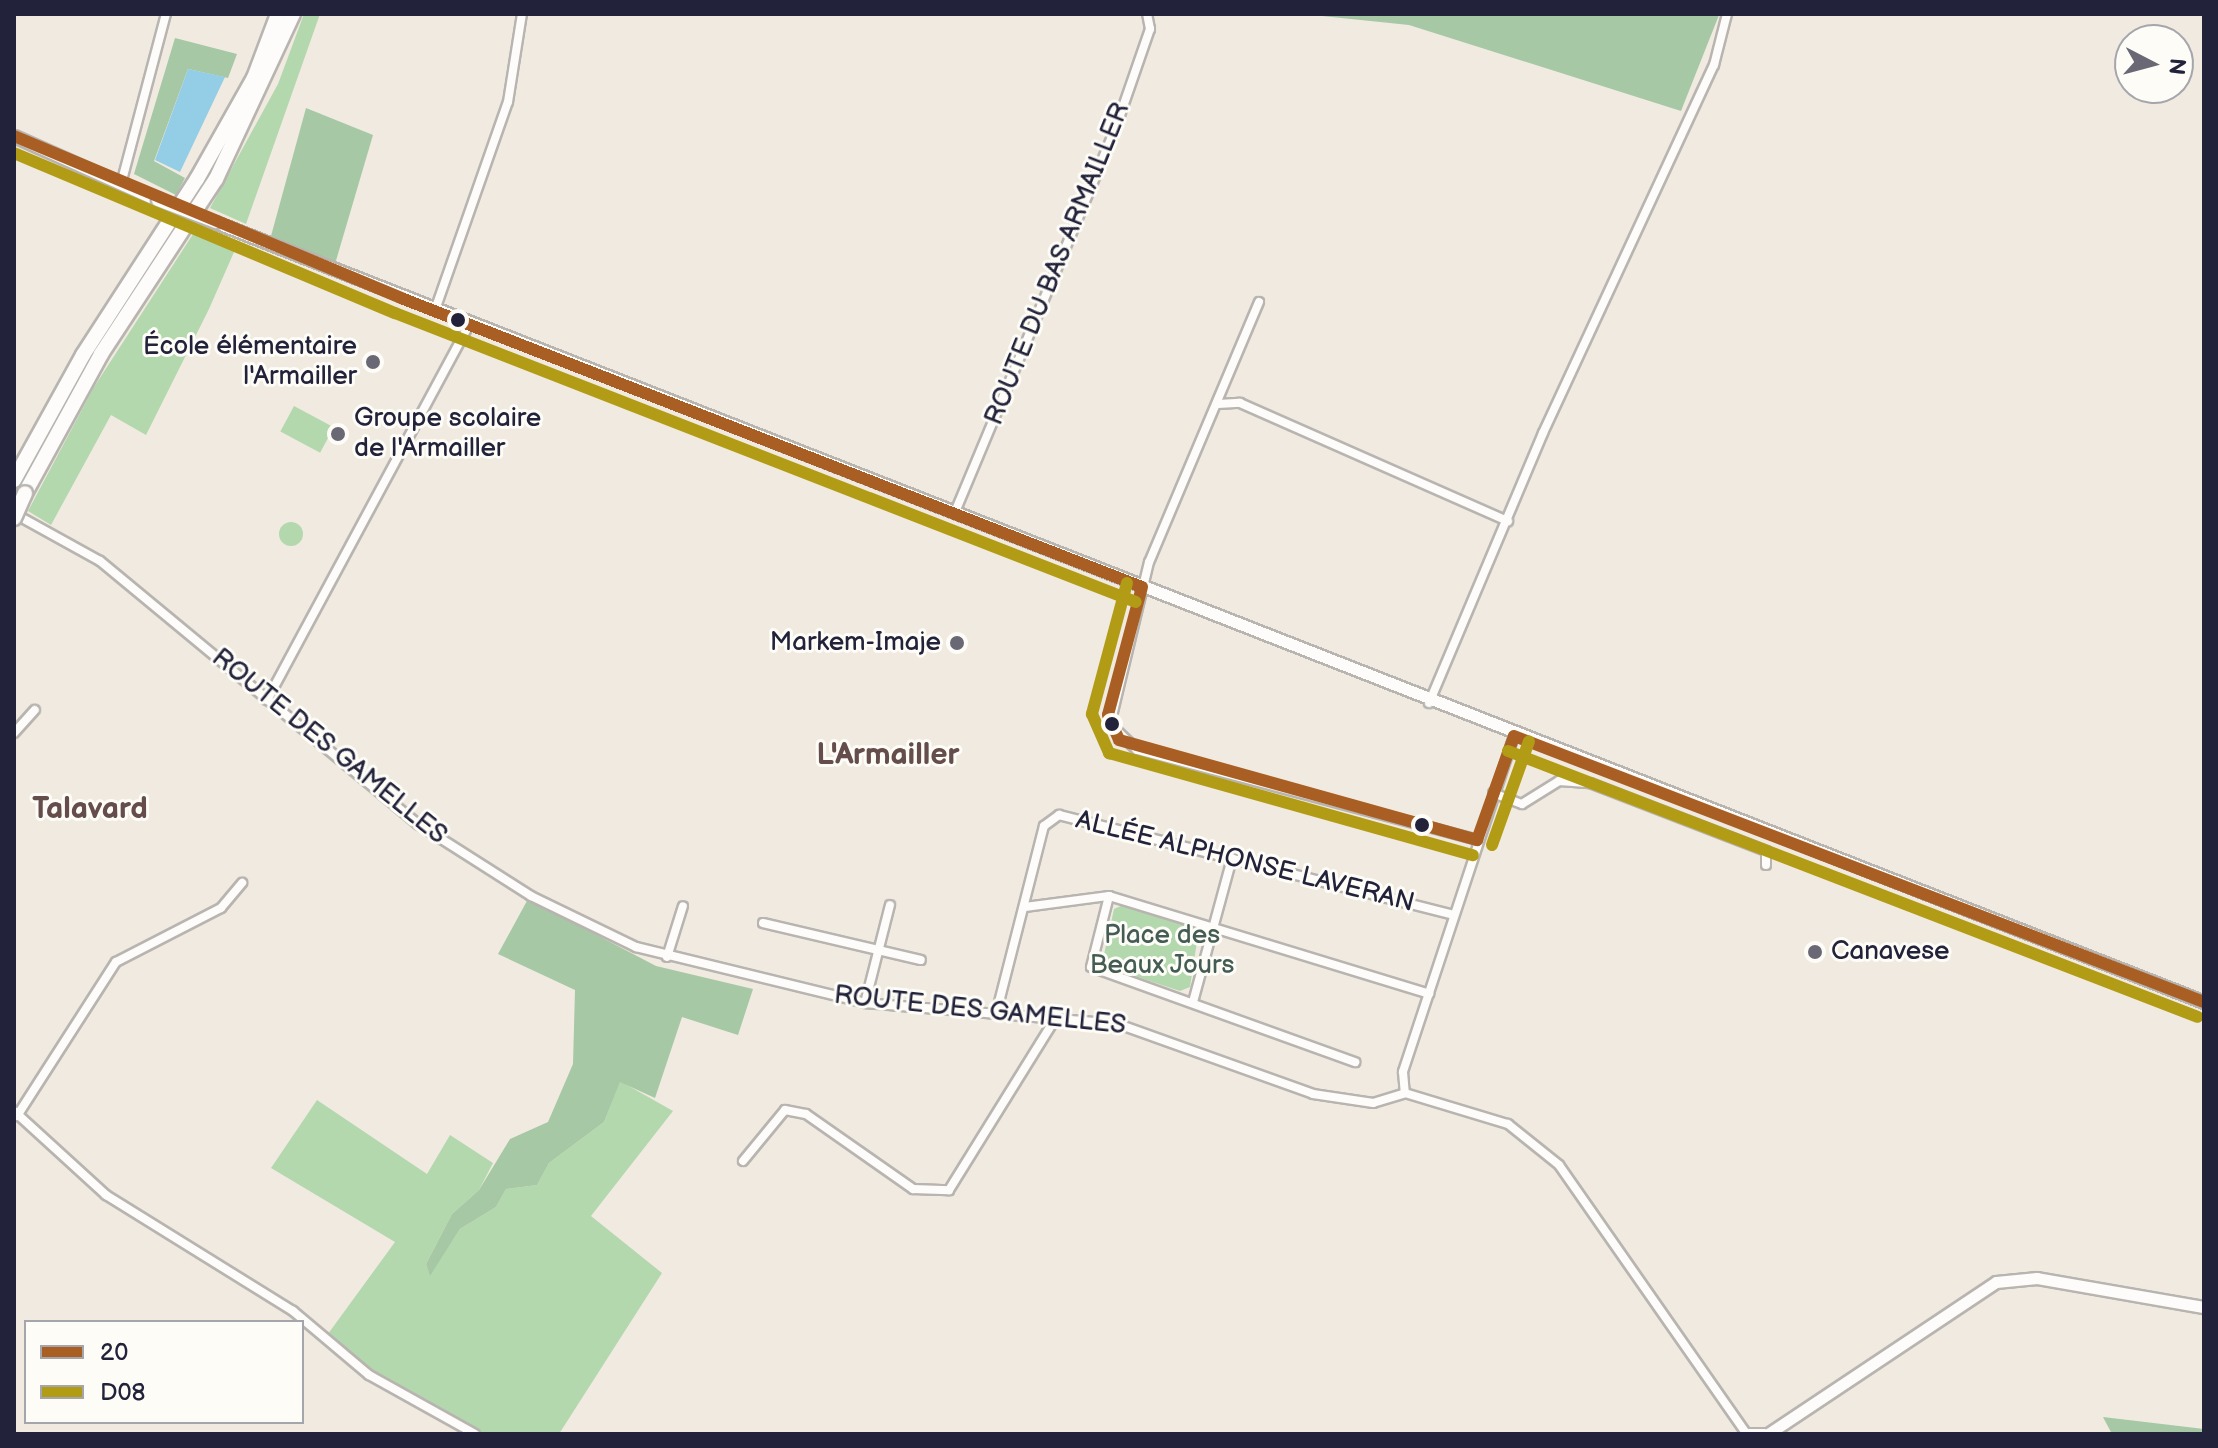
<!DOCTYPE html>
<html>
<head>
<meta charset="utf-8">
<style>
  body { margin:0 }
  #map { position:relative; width:2218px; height:1448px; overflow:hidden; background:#f0eae0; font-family:"Balsamiq Sans",sans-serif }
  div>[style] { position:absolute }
  .green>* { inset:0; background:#b4d8ad; transform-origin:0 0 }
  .round { border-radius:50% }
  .forest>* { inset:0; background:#a6c8a4 }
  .water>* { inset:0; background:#94cde6 }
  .roads { filter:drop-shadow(2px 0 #b8b4b0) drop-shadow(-2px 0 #b8b4b0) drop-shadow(0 2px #b8b4b0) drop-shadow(0 -2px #b8b4b0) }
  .street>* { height:8px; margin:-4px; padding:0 4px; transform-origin:4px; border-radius:4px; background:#fdfcfa }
  .secondary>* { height:11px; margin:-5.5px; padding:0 5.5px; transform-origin:5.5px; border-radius:5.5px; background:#fdfcfa }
  .highway>* { height:14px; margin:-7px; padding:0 7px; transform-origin:7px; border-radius:7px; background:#fdfcfa }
  .bridges { filter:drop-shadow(2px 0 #b8b4b0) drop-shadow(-2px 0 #b8b4b0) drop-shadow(0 2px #b8b4b0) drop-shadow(0 -2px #b8b4b0) }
  .secondary-bridge>* { height:11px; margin:-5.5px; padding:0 5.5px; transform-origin:5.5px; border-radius:5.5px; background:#fdfcfa }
  .highway-bridge>* { height:14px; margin:-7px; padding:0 7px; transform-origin:7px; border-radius:7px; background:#fdfcfa }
  .bus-1>* { height:12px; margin:-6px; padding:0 6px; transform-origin:6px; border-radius:6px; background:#a95f24 }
  .bus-2>* { height:12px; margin:-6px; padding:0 6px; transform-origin:6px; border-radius:6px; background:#b29c15 }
  .dots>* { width:22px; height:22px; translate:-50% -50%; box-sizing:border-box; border:4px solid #fdfcf7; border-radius:50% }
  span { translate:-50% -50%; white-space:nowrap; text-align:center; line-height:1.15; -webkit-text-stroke:6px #fdfcf7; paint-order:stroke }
  .street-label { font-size:26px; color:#22223b }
  .poi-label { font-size:26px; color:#22223b }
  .right { translate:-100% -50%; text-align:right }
  .left { translate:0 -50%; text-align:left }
  .park-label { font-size:26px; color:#445c55 }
  .quarter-label { font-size:30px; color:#654d4c; font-weight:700 }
  .frame { position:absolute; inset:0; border:16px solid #22223b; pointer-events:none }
  .legend { position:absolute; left:24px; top:1320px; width:280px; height:104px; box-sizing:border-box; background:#fdfcf7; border:2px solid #a5a5ac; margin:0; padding:10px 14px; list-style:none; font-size:24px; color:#22223b }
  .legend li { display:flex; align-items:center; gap:16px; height:40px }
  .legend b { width:40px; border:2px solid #a5a5ac }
  .north { position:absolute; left:2114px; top:24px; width:80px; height:80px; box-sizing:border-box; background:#fdfcf7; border:2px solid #a5a5ac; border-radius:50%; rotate:96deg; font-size:22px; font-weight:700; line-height:32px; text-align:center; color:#22223b }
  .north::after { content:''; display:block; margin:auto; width:28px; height:36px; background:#6a6875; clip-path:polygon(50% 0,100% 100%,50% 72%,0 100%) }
</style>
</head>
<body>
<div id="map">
  <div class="green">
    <div style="clip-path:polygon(304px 14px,320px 14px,246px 224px,210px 208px,278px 84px)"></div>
    <div style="clip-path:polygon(197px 228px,238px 243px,209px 309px,146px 435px,111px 415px,51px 525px,28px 511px,94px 387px)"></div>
    <div style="left:294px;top:406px;width:45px;height:29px;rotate:28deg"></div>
    <div class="round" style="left:279px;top:522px;width:24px;height:24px"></div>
    <div style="clip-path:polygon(1123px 905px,1199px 929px,1190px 987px,1180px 991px,1110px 968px,1103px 959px,1114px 909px)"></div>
    <div style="clip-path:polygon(620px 1081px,673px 1111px,591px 1216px,662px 1273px,559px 1434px,475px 1434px,369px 1375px,325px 1338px,395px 1242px,271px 1168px,317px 1100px,427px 1174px,450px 1135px,493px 1163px,479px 1190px,452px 1214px,426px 1264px,430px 1275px,460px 1229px,496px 1207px,506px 1189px,537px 1185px,549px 1163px,604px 1122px)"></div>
  </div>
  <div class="forest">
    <div style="clip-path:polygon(1719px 15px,1681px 111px,1409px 25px,1322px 16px)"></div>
    <div style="clip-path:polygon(175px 38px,237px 54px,228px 78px,188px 69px,154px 161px,185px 178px,176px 195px,134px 174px)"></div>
    <div style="clip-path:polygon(306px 108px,373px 135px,335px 264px,271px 236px)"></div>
    <div style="clip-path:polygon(528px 899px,656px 966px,753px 989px,738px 1035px,682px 1017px,655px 1098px,620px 1082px,604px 1122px,549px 1163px,537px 1185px,506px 1189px,496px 1207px,460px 1229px,430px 1276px,426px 1264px,452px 1214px,479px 1190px,510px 1139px,548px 1122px,573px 1064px,575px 990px,498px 954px)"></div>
    <div style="clip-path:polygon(2103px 1417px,2204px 1429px,2204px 1434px,2112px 1434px)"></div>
  </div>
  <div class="water">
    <div style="clip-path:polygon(188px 69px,225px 77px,180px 172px,155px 160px)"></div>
  </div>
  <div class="roads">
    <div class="street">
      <div style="left:121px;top:184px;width:176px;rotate:-75.2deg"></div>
      <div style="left:1259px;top:302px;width:282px;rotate:112.9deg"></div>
      <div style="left:1149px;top:562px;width:167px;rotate:103.5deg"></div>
      <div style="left:1110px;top:724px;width:37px;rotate:44deg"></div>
      <div style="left:1137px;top:750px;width:352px;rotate:14.8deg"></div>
      <div style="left:435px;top:310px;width:220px;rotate:-70.7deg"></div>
      <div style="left:508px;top:102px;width:89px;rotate:-81deg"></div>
      <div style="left:1218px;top:404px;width:22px;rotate:-3deg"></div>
      <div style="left:1240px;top:403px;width:293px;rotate:23.8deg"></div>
      <div style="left:955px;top:512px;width:417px;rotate:-67.3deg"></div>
      <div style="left:1116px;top:127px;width:104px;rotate:-70.9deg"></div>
      <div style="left:1150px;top:29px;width:15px;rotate:-101deg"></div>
      <div style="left:15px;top:514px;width:97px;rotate:28.9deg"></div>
      <div style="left:100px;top:561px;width:413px;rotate:39.6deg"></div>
      <div style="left:418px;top:824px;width:134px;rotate:32.5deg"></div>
      <div style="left:531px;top:896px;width:117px;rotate:25.9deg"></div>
      <div style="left:636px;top:947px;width:236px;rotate:13.7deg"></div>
      <div style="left:865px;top:1003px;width:254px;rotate:4.7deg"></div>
      <div style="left:1118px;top:1024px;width:207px;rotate:19.7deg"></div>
      <div style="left:1313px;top:1094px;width:61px;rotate:8.5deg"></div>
      <div style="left:1373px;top:1103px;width:34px;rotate:-17deg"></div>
      <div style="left:267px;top:700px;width:426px;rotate:-61.7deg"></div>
      <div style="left:1429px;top:703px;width:293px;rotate:-67.1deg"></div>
      <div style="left:1543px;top:433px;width:406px;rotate:-65.1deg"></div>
      <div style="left:1714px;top:65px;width:53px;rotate:-75.7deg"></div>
      <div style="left:14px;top:733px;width:31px;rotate:-48deg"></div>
      <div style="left:1514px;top:736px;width:354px;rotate:108.3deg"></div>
      <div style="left:1403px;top:1072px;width:21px;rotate:85deg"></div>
      <div style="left:1405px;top:1093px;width:108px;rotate:16.8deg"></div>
      <div style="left:1508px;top:1124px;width:65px;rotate:38.8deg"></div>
      <div style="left:1559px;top:1165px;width:328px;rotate:55.1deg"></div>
      <div style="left:1493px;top:793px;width:31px;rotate:21deg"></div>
      <div style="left:1522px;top:804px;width:44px;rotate:-31.9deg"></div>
      <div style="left:1559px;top:781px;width:31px;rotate:4deg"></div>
      <div style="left:1590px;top:783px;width:189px;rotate:21.1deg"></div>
      <div style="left:1766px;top:851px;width:14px;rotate:90deg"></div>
      <div style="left:1109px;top:896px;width:73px;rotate:104.2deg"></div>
      <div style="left:1091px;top:967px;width:281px;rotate:19.8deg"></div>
      <div style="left:1025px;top:907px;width:85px;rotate:-7.5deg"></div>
      <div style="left:1109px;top:896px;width:335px;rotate:17deg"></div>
      <div style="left:763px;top:923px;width:162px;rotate:13.2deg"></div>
      <div style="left:667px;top:957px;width:53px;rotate:-72.6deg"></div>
      <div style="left:1193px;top:1002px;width:149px;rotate:-74.8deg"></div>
      <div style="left:865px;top:1003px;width:101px;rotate:-75.7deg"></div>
      <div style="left:996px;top:1014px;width:194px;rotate:-75.7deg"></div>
      <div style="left:1044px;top:826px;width:19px;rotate:-36deg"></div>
      <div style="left:1059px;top:815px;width:407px;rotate:14.2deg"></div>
      <div style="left:14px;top:1111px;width:125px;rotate:42.4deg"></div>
      <div style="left:106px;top:1195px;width:220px;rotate:31.8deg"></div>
      <div style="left:293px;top:1311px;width:99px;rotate:40.1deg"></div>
      <div style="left:369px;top:1375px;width:121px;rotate:29.1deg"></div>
      <div style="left:17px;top:1116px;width:183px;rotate:-57.3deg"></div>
      <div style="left:116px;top:962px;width:118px;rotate:-27.2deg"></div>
      <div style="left:221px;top:908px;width:33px;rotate:-50deg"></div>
      <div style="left:743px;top:1161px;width:66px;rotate:-50.5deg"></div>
      <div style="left:785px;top:1110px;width:21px;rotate:11deg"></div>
      <div style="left:806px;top:1114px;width:131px;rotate:35deg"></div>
      <div style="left:913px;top:1189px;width:36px;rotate:2deg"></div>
      <div style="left:949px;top:1190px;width:201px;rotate:-58.2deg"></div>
    </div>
    <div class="secondary">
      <div style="left:14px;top:136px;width:157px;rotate:24.1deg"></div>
      <div style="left:215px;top:222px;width:2136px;rotate:21.41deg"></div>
      <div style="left:1747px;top:1434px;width:17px"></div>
      <div style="left:1768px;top:1434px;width:274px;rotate:-33.7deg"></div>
      <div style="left:1996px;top:1282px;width:41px;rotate:-5.6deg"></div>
      <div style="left:2037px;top:1278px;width:169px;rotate:9.9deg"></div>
    </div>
    <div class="highway">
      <div style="left:14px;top:480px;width:143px;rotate:-61.1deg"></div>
      <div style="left:83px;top:355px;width:210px;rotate:-57.1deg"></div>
      <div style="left:197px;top:179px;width:116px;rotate:-60.6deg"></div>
      <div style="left:254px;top:78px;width:68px;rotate:-69.4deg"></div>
      <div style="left:25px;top:493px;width:158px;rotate:-61.3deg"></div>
      <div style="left:101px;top:354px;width:209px;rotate:-56.7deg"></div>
      <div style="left:216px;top:179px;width:182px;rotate:-65deg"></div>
    </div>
  </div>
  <div class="bridges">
    <div class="secondary-bridge">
      <div style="left:157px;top:200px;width:62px;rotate:20.8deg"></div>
    </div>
    <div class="highway-bridge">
      <div style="left:14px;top:518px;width:27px;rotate:-66deg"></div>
    </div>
  </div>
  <div class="bus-1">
    <div style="left:14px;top:136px;width:420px;rotate:22.7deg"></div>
    <div style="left:401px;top:298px;width:795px;rotate:21.31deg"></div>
    <div style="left:1142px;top:587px;width:132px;rotate:104.9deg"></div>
    <div style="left:1108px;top:715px;width:27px;rotate:66deg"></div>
    <div style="left:1119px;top:740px;width:372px;rotate:15.6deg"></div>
    <div style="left:1514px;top:736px;width:739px;rotate:21.08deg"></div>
    <div style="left:1477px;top:840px;width:110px;rotate:-70.4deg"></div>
  </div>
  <div class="bus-2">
    <div style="left:14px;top:153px;width:413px;rotate:22.8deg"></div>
    <div style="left:395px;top:313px;width:795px;rotate:21.31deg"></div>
    <div style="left:1127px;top:583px;width:136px;rotate:105deg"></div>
    <div style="left:1092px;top:714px;width:43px;rotate:66.4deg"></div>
    <div style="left:1109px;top:753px;width:378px;rotate:15.7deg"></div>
    <div style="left:1508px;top:751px;width:739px;rotate:21.08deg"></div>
    <div style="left:1492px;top:845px;width:110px;rotate:-70.4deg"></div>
  </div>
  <div class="dots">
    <div style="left:458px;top:320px;background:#22223b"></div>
    <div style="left:373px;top:362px;background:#6a6875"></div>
    <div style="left:338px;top:434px;background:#6a6875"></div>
    <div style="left:957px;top:643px;background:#6a6875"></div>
    <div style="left:1112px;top:724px;background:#22223b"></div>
    <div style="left:1422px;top:825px;background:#22223b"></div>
    <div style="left:1815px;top:952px;background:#6a6875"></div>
  </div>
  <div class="street-label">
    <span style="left:1058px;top:264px;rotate:-68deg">ROUTE DU BAS ARMAILLER</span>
    <span style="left:329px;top:747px;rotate:39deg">ROUTE DES GAMELLES</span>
    <span style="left:1245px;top:862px;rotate:14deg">ALLÉE ALPHONSE LAVERAN</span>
    <span style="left:980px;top:1011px;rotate:6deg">ROUTE DES GAMELLES</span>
  </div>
  <div class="poi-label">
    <span class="right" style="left:357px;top:362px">École élémentaire<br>l'Armailler</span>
    <span class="left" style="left:354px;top:434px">Groupe scolaire<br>de l'Armailler</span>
    <span class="right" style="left:941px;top:643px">Markem-Imaje</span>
    <span class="left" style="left:1831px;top:952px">Canavese</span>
  </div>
  <div class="park-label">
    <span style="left:1162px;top:951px">Place des<br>Beaux Jours</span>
  </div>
  <div class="quarter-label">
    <span style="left:888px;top:755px">L'Armailler</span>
    <span style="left:90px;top:809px">Talavard</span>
  </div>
  <div class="frame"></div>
  <ul class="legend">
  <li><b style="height:10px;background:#a95f24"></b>20</li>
  <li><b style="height:10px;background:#b29c15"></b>D08</li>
  </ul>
  <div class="north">N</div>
</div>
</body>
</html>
